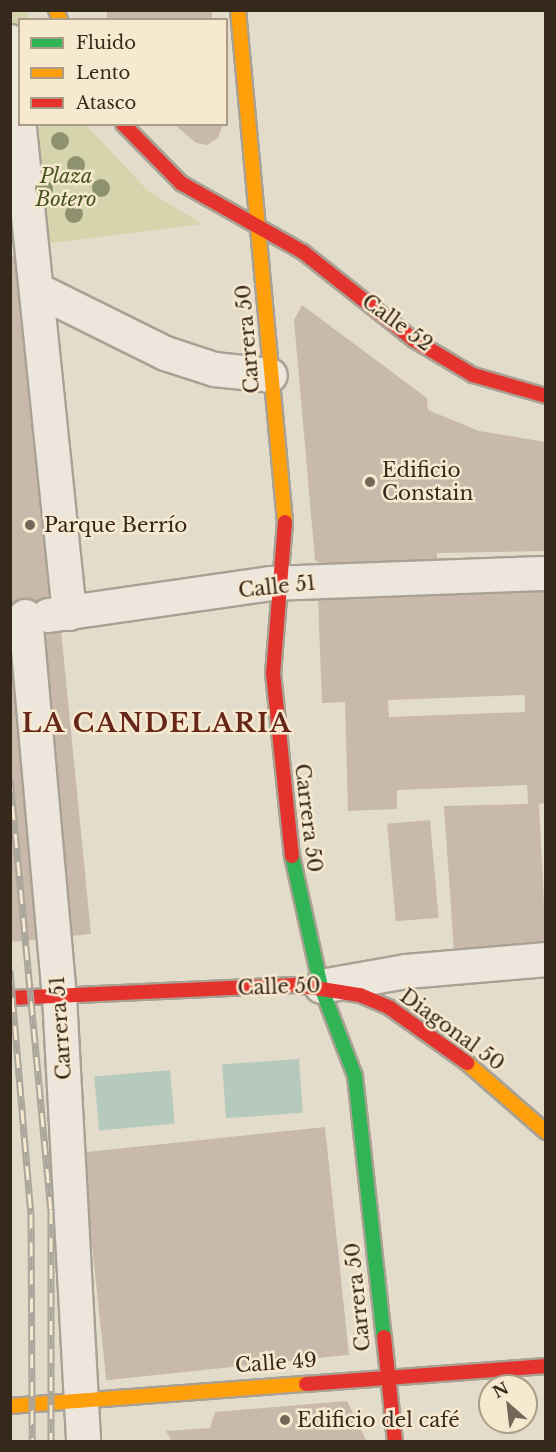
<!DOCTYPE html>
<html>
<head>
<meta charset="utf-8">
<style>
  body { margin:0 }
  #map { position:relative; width:556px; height:1452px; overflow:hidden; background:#e4dcca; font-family:"Libre Baskerville",serif }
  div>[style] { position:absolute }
  .green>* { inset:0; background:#d5d4ac }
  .water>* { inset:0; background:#b6c9bd; transform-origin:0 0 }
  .building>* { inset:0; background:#c8b9ab; transform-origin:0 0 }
  .roads { filter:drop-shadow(2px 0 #a9a194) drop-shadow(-2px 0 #a9a194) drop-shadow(0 2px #a9a194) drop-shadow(0 -2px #a9a194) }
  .street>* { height:33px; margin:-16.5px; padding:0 16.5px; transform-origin:16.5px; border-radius:16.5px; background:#ece6dc }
  .fast>* { height:14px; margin:-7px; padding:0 7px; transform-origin:7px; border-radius:7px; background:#30b455 }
  .slow>* { height:14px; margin:-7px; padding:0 7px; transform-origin:7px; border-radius:7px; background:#ff9f0a }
  .jam>* { height:14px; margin:-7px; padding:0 7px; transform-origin:7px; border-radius:7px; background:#e5322d }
  .rail>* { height:7px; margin-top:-3.5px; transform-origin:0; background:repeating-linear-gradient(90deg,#f7e9cf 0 14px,#aba69c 0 28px); box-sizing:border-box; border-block:2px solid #aba69c }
  .trees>* { width:18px; height:18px; margin:-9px; border-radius:50%; background:#8f926e }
  .dots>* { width:16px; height:16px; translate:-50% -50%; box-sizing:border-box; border:3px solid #f7e9cf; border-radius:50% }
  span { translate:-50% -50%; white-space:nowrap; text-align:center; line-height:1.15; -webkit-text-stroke:5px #f7e9cf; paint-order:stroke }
  .park-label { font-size:20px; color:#4a5522; font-style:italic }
  .street-label { font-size:20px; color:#37281c }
  .poi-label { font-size:20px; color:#37281c }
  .left { translate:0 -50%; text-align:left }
  .district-label { font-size:26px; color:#66261a; font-weight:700; letter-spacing:1.5px }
  .frame { position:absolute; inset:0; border:12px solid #37281c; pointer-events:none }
  .legend { position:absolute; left:18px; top:18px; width:210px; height:108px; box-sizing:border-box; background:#f7e9cf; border:2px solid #aa9c87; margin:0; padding:8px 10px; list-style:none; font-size:18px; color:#37281c }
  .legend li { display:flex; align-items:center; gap:12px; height:30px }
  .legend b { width:30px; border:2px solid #aa9c87 }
  .north { position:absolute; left:478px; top:1374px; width:60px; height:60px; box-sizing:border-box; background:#f7e9cf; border:2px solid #aa9c87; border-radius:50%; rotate:332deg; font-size:16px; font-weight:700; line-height:24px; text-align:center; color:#37281c }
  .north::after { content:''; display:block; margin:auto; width:21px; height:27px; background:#746759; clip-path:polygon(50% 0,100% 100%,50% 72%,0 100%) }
</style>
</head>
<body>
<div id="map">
  <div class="green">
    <div style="clip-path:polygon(11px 11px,26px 11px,30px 19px,20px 20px,20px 124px,86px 125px,148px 191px,202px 224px,11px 248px)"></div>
  </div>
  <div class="water">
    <div style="left:299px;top:1059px;width:54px;height:77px;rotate:86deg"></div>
    <div style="left:170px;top:1070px;width:54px;height:76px;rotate:85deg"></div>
  </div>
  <div class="building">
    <div style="left:107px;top:10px;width:105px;height:10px"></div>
    <div style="clip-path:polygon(174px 124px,223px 124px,218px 138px,207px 145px,196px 143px)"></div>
    <div style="clip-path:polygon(24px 255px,91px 934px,10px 942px,10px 256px)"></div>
    <div style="clip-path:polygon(302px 305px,427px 398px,428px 410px,479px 431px,546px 442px,546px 551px,437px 553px,437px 560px,328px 571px,315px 560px,294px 320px)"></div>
    <div style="clip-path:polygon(evenodd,546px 589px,546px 803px,539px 804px,546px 945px,454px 952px,444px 806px,528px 804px,527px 785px,397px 790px,397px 809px,348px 811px,345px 702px,322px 703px,318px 597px,546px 589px,525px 695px,525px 712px,389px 717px,388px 700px,525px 695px)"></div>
    <div style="left:430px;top:820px;width:98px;height:43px;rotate:85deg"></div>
    <div style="left:325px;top:1127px;width:229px;height:244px;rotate:84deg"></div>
    <div style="clip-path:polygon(347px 1401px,367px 1442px,172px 1442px,166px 1431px,210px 1428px,215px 1412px)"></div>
  </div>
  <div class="roads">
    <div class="street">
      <div style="left:10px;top:41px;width:575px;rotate:84.11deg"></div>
      <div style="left:36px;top:289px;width:144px;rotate:26.4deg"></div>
      <div style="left:165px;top:353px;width:52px;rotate:18.1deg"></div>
      <div style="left:214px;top:369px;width:56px;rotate:6.1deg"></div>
      <div style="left:48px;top:615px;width:224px;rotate:-8.2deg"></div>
      <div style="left:270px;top:583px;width:276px;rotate:-2.1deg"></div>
      <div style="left:25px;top:616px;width:382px;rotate:84.9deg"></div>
      <div style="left:59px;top:996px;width:447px;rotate:86.9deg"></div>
      <div style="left:321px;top:986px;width:86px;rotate:-10deg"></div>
      <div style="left:406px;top:971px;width:141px;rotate:-4.9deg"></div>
    </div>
    <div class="fast">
      <div style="left:292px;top:856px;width:134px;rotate:77.5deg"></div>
      <div style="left:321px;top:987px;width:95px;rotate:69.1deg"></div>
      <div style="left:355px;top:1076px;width:263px;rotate:83.7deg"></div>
    </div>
    <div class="slow">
      <div style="left:56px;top:10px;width:11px;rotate:68deg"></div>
      <div style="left:238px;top:10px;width:514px;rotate:84.76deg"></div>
      <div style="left:467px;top:1063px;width:105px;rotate:41.1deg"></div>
      <div style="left:10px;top:1406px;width:297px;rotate:-4.3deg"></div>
    </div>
    <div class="jam">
      <div style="left:123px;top:124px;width:83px;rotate:45.5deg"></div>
      <div style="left:181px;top:183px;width:140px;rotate:29.5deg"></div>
      <div style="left:303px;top:252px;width:142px;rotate:38.4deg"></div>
      <div style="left:414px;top:340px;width:69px;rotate:30.7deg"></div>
      <div style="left:473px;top:375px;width:76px;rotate:16deg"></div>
      <div style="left:285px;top:522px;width:151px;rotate:94.5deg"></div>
      <div style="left:273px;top:673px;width:184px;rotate:84.1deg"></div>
      <div style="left:10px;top:998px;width:286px;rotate:-2.6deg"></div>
      <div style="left:296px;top:985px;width:65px;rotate:8.9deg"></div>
      <div style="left:360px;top:995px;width:33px;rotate:23deg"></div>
      <div style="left:390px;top:1008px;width:95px;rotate:35.5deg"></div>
      <div style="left:384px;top:1337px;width:106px;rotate:84deg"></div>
      <div style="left:306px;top:1384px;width:241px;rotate:-4.3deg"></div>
    </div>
  </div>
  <div class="rail">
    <div style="left:10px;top:778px;width:433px;rotate:84.6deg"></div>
    <div style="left:51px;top:1209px;width:233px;rotate:90deg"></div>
    <div style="left:10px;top:970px;width:245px;rotate:85.1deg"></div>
    <div style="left:31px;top:1214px;width:228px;rotate:89.7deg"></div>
  </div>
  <div class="trees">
    <div style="left:60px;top:141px"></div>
    <div style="left:76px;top:165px"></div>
    <div style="left:101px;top:188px"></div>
    <div style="left:44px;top:189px"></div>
    <div style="left:74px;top:214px"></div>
  </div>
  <div class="dots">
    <div style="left:370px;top:482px;background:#746759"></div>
    <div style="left:30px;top:525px;background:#746759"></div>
    <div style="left:285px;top:1420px;background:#746759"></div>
  </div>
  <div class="park-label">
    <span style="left:66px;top:188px">Plaza<br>Botero</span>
  </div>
  <div class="street-label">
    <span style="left:397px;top:323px;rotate:36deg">Calle 52</span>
    <span style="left:248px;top:339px;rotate:-95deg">Carrera 50</span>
    <span style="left:277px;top:587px;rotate:-6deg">Calle 51</span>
    <span style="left:308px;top:818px;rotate:83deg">Carrera 50</span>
    <span style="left:279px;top:987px;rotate:-2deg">Calle 50</span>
    <span style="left:61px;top:1028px;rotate:-94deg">Carrera 51</span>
    <span style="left:452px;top:1030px;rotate:36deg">Diagonal 50</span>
    <span style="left:358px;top:1297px;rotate:-96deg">Carrera 50</span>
    <span style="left:276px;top:1363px;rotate:-4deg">Calle 49</span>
  </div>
  <div class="poi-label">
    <span class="left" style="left:382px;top:482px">Edificio<br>Constain</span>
    <span class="left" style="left:44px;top:525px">Parque Berrío</span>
    <span class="left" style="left:297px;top:1420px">Edificio del café</span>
  </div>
  <div class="district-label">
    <span style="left:157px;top:724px">LA CANDELARIA</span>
  </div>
  <div class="frame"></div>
  <ul class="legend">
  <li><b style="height:8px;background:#30b455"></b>Fluido</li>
  <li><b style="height:8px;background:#ff9f0a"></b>Lento</li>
  <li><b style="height:8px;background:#e5322d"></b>Atasco</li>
  </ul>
  <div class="north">N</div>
</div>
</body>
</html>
